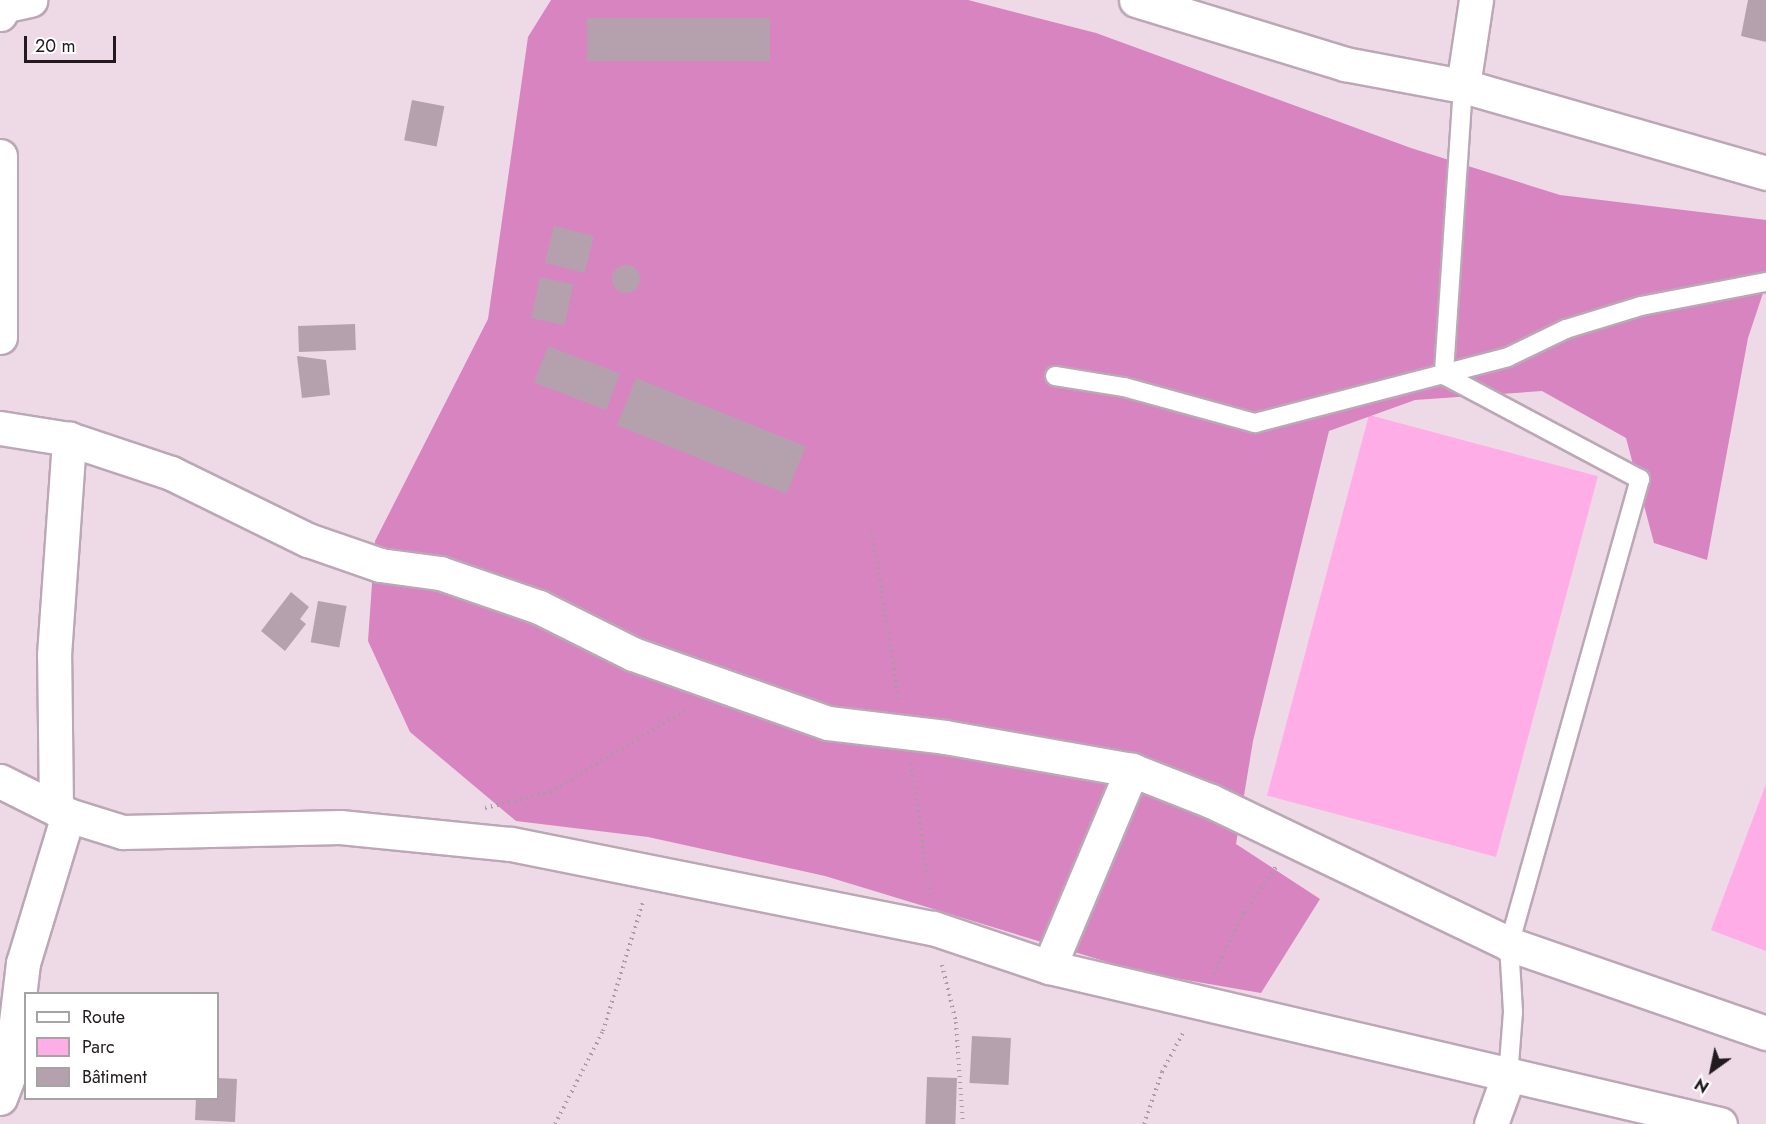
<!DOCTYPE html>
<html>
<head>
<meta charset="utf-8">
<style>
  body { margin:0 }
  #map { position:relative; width:1766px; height:1124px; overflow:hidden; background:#eed9e7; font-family:Jost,sans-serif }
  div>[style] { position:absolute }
  .green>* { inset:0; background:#feade7; transform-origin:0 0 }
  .forest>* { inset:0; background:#d884c1 }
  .building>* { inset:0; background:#b5a1ae; transform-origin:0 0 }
  .round { border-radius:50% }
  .path>* { height:4px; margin-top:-2px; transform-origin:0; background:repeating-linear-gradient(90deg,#aa9aa5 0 1.5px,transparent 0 6px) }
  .roads { filter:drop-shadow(2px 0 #bba7b5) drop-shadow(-2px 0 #bba7b5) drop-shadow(0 2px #bba7b5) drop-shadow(0 -2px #bba7b5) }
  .service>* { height:18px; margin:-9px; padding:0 9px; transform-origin:9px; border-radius:9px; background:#fff }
  .minor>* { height:33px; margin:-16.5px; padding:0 16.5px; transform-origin:16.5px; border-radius:16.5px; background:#fff }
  span { translate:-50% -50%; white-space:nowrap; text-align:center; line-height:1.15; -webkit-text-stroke:4.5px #fff; paint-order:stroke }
  .legend { position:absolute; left:24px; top:992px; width:195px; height:108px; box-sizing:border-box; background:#fff; border:2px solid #a6a3a5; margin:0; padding:8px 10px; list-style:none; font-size:18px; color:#211a1f }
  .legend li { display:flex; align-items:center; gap:12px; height:30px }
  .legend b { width:30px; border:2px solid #a6a3a5 }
  .north { position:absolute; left:1682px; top:1040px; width:60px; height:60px; -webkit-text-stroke:4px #fff; paint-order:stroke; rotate:213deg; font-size:16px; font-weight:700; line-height:24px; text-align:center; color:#211a1f }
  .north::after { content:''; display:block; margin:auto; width:21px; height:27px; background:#211a1f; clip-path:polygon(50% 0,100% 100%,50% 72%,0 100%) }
  .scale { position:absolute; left:24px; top:36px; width:92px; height:27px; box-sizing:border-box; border:3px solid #211a1f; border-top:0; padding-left:8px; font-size:18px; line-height:21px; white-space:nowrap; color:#211a1f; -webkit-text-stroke:4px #fff; paint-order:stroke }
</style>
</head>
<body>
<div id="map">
  <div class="green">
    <div style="left:1369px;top:415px;width:237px;height:394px;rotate:15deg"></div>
    <div style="clip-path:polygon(1766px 784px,1766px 951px,1711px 930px)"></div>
  </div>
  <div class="forest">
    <div style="clip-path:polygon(551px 0,968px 0,1096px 33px,1411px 148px,1560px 195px,1766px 220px,1766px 284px,1748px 338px,1707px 560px,1654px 543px,1626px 438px,1542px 391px,1415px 400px,1329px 431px,1253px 741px,1236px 844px,1320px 899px,1261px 993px,1140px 972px,825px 876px,648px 837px,516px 821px,410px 732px,368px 641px,375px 541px,488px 319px,528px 37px)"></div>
  </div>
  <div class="building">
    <div style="clip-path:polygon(1748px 0,1766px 0,1766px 42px,1741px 36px)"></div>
    <div style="left:770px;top:18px;width:43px;height:183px;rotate:90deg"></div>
    <div style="left:412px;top:100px;width:33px;height:41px;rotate:11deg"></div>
    <div style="left:554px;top:226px;width:41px;height:38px;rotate:14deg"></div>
    <div class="round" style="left:612px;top:265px;width:28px;height:28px"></div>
    <div style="left:540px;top:277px;width:34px;height:42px;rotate:12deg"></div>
    <div style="left:355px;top:324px;width:26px;height:57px;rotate:88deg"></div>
    <div style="left:548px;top:346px;width:77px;height:39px;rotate:21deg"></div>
    <div style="clip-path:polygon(297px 356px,326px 360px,330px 395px,302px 398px)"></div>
    <div style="left:636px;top:378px;width:183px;height:51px;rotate:22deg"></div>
    <div style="clip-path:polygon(291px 592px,309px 607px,300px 619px,306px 624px,285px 651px,261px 631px)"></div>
    <div style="left:318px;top:601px;width:29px;height:42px;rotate:10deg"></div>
    <div style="left:972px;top:1036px;width:39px;height:47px;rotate:3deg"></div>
    <div style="left:927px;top:1077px;width:30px;height:47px;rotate:2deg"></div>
    <div style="clip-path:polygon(218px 1078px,237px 1079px,235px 1122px,195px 1120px,196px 1098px,218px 1098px)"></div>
  </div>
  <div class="path">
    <div style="left:872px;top:532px;width:170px;rotate:80.9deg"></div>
    <div style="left:911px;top:763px;width:133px;rotate:81.8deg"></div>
    <div style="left:485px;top:808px;width:67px;rotate:-13.8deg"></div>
    <div style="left:550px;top:792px;width:162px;rotate:-31.1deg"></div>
    <div style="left:942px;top:965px;width:59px;rotate:76.2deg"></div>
    <div style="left:956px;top:1022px;width:102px;rotate:86.1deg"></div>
    <div style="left:1214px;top:974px;width:68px;rotate:-63.8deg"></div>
    <div style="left:1244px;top:913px;width:56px;rotate:-55.2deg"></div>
    <div style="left:555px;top:1124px;width:105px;rotate:-62.7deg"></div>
    <div style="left:603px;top:1031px;width:135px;rotate:-72.8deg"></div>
    <div style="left:1144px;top:1124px;width:55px;rotate:-70.9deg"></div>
    <div style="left:1162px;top:1072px;width:47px;rotate:-61.8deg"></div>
  </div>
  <div class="roads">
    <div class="service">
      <div style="left:1463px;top:86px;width:290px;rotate:93.8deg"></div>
      <div style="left:1444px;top:375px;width:222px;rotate:28deg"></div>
      <div style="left:1640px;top:479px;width:483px;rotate:105.7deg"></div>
      <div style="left:1509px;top:944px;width:68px;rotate:86.6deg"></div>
      <div style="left:1513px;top:1012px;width:65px;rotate:94.4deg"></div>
      <div style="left:1055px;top:376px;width:70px;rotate:9.1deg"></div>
      <div style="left:1124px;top:387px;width:136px;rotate:15.4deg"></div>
      <div style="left:1255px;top:423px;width:261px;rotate:-14.6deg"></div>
      <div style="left:1508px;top:357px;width:64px;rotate:-25.8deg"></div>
      <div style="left:1566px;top:329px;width:78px;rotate:-17deg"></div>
      <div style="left:1641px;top:306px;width:127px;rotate:-10.9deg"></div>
    </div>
    <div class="minor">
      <div style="left:1136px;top:0;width:219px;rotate:17deg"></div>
      <div style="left:1345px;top:64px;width:120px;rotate:10.6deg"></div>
      <div style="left:1463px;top:86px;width:315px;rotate:16deg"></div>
      <div style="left:0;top:14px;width:8px;rotate:-76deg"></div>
      <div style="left:2px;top:6px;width:29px;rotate:-12deg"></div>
      <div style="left:1463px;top:86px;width:87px;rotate:-81.4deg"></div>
      <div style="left:0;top:156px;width:181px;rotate:90deg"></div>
      <div style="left:0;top:428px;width:70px;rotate:9.1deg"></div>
      <div style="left:69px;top:439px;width:108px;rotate:18.4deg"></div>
      <div style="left:171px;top:473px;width:153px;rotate:26.1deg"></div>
      <div style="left:308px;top:540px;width:76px;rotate:19.1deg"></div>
      <div style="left:380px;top:565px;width:61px;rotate:7.6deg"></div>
      <div style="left:440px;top:573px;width:105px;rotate:19deg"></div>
      <div style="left:539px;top:607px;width:105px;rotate:26.6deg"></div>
      <div style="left:633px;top:654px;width:207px;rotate:19.5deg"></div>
      <div style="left:828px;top:723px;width:118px;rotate:6.8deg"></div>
      <div style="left:945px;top:737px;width:190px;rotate:10deg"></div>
      <div style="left:1132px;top:770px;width:85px;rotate:21.4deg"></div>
      <div style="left:1211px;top:801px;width:331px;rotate:25.6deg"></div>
      <div style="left:1509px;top:944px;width:272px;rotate:19.1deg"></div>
      <div style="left:0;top:781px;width:76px;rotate:26.6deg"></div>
      <div style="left:68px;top:815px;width:58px;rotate:17.2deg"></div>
      <div style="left:123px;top:832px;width:217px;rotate:-1.3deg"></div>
      <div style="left:340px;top:827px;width:172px;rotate:5.7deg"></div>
      <div style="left:511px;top:844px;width:430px;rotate:11.3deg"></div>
      <div style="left:933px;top:928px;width:122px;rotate:18.6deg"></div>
      <div style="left:1049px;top:967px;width:689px;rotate:13.17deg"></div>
      <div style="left:56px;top:809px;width:154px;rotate:-90.7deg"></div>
      <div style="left:54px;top:655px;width:217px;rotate:-86deg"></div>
      <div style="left:1049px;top:967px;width:214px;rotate:-67.2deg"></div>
      <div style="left:0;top:1098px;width:28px;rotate:-69deg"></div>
      <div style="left:10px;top:1072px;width:110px;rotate:-83.2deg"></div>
      <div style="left:23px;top:963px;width:155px;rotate:-73.1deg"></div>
      <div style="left:1491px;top:1124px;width:50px;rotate:-70.1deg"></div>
    </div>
  </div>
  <ul class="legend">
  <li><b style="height:8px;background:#fff"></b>Route</li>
  <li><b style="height:16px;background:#feade7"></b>Parc</li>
  <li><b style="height:16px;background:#b5a1ae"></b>Bâtiment</li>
  </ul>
  <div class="north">N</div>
  <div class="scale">20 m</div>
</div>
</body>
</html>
